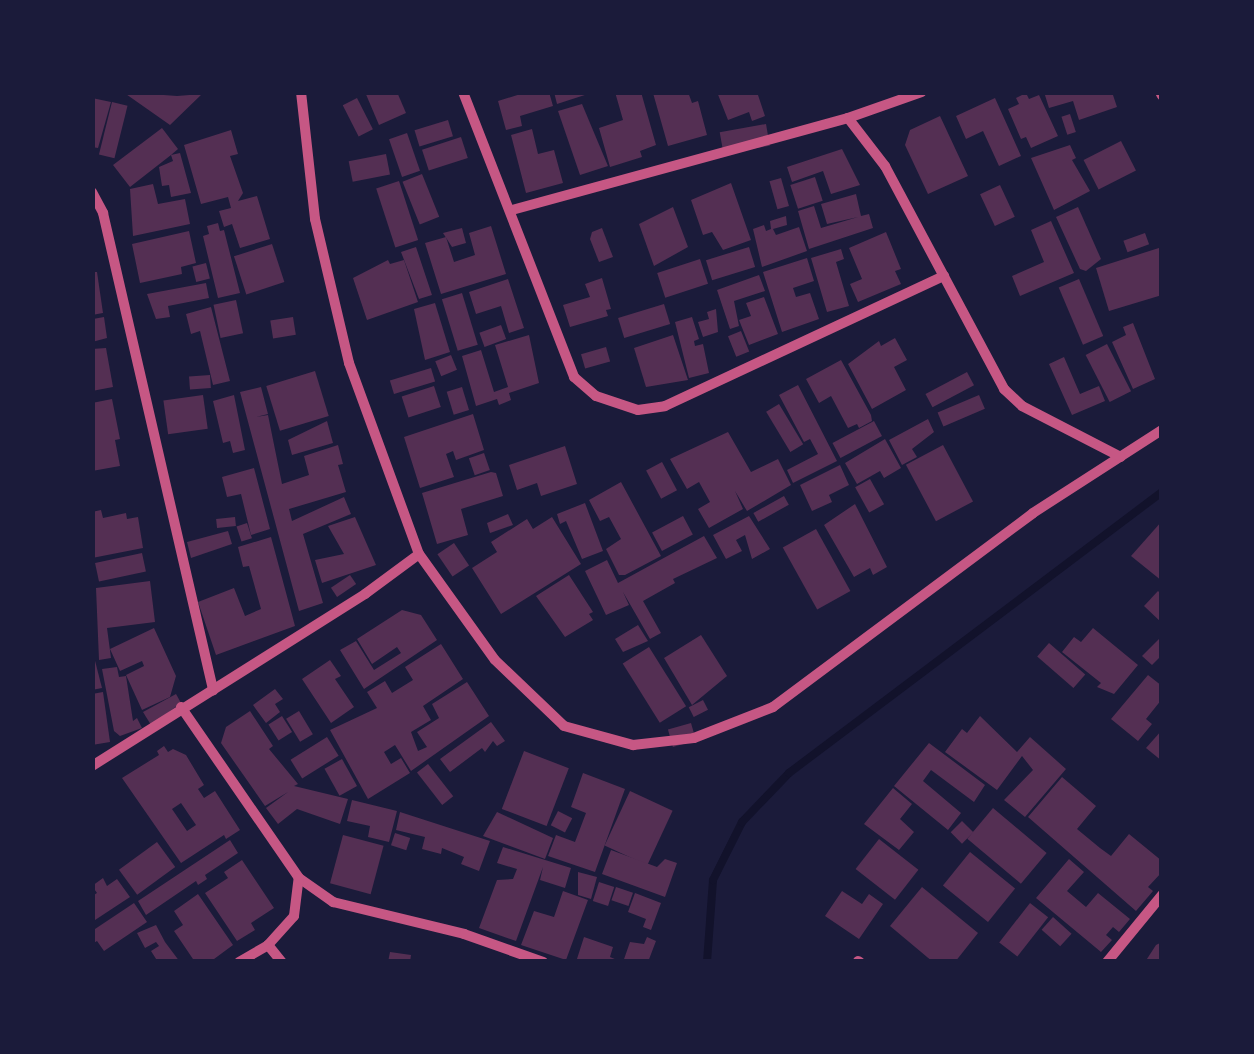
<!DOCTYPE html>
<html>
<head>
<meta charset="utf-8">
<style>
  body { margin:0 }
  #map { position:relative; width:1254px; height:1054px; overflow:hidden; background:#1b1b3a; font-family:Helvetica,sans-serif }
  div>[style] { position:absolute }
  .stream>* { height:8px; margin:-4px; padding:0 4px; transform-origin:4px; border-radius:4px; background:#12122b }
  .building>* { inset:0; background:#542f53; transform-origin:0 0 }
  .minor>* { height:10px; margin:-5px; padding:0 5px; transform-origin:5px; border-radius:5px; background:#c65784 }
  span { translate:-50% -50%; white-space:nowrap; text-align:center; line-height:1.15; -webkit-text-stroke:10px #1b1b3a; paint-order:stroke }
  .frame { position:absolute; inset:0; border:95px solid #1b1b3a; pointer-events:none }
</style>
</head>
<body>
<div id="map">
  <div class="stream">
    <div style="left:707px;top:962px;width:82px;rotate:-85.8deg"></div>
    <div style="left:713px;top:880px;width:65px;rotate:-63.4deg"></div>
    <div style="left:742px;top:822px;width:68px;rotate:-46.2deg"></div>
    <div style="left:789px;top:773px;width:467px;rotate:-37deg"></div>
  </div>
  <div class="building">
    <div style="clip-path:polygon(123px 92px,177px 96px,202px 94px,170px 125px)"></div>
    <div style="clip-path:polygon(365px 92px,397px 92px,406px 113px,379px 125px)"></div>
    <div style="clip-path:polygon(527px 92px,549px 92px,553px 106px,520px 116px,522px 126px,506px 130px,498px 101px)"></div>
    <div style="clip-path:polygon(554px 92px,591px 92px,591px 93px,557px 104px)"></div>
    <div style="clip-path:polygon(615px 92px,641px 92px,656px 145px,640px 151px,642px 157px,610px 167px,599px 128px,623px 120px)"></div>
    <div style="clip-path:polygon(688px 92px,692px 103px,698px 101px,707px 135px,668px 146px,653px 93px)"></div>
    <div style="clip-path:polygon(717px 92px,757px 92px,765px 116px,752px 121px,749px 112px,728px 120px)"></div>
    <div style="clip-path:polygon(1044px 92px,1112px 92px,1117px 107px,1079px 120px,1073px 101px,1049px 108px)"></div>
    <div style="clip-path:polygon(1026px 93px,1029px 99px,1039px 95px,1058px 136px,1031px 148px,1026px 137px,1021px 139px,1008px 109px,1019px 104px,1016px 98px)"></div>
    <div style="clip-path:polygon(92px 98px,111px 102px,98px 148px,92px 147px)"></div>
    <div style="left:357px;top:98px;width:35px;height:16px;rotate:63deg"></div>
    <div style="clip-path:polygon(995px 98px,1021px 156px,999px 166px,983px 131px,966px 139px,956px 116px)"></div>
    <div style="left:112px;top:102px;width:16px;height:54px;rotate:14deg"></div>
    <div style="clip-path:polygon(582px 104px,608px 166px,580px 175px,558px 111px)"></div>
    <div style="left:1070px;top:114px;width:19px;height:9px;rotate:72deg"></div>
    <div style="clip-path:polygon(940px 116px,968px 176px,928px 194px,905px 145px,910px 130px)"></div>
    <div style="left:448px;top:120px;width:17px;height:35px;rotate:73deg"></div>
    <div style="left:766px;top:124px;width:22px;height:47px;rotate:80deg"></div>
    <div style="clip-path:polygon(162px 128px,178px 149px,171px 155px,180px 153px,191px 193px,171px 197px,169px 185px,162px 186px,159px 167px,173px 161px,171px 155px,130px 187px,113px 165px)"></div>
    <div style="clip-path:polygon(532px 129px,538px 154px,554px 150px,563px 183px,526px 193px,511px 135px)"></div>
    <div style="clip-path:polygon(231px 130px,238px 154px,230px 156px,243px 193px,238px 201px,257px 196px,270px 239px,240px 248px,232px 224px,224px 227px,219px 211px,231px 208px,228px 197px,201px 204px,184px 145px)"></div>
    <div style="left:407px;top:133px;width:40px;height:19px;rotate:71deg"></div>
    <div style="left:461px;top:137px;width:22px;height:41px;rotate:72deg"></div>
    <div style="left:1121px;top:141px;width:33px;height:42px;rotate:63deg"></div>
    <div style="clip-path:polygon(1070px 145px,1076px 158px,1072px 160px,1090px 191px,1054px 210px,1031px 158px)"></div>
    <div style="clip-path:polygon(842px 149px,860px 185px,831px 194px,823px 171px,792px 182px,787px 167px)"></div>
    <div style="left:386px;top:154px;width:21px;height:38px;rotate:79deg"></div>
    <div style="left:422px;top:174px;width:46px;height:21px;rotate:68deg"></div>
    <div style="left:815px;top:177px;width:25px;height:26px;rotate:72deg"></div>
    <div style="left:781px;top:178px;width:29px;height:12px;rotate:74deg"></div>
    <div style="left:399px;top:181px;width:62px;height:24px;rotate:72deg"></div>
    <div style="clip-path:polygon(731px 183px,751px 240px,723px 250px,712px 232px,703px 235px,691px 200px)"></div>
    <div style="clip-path:polygon(153px 184px,158px 204px,185px 199px,190px 224px,133px 236px,130px 189px)"></div>
    <div style="left:1000px;top:185px;width:35px;height:22px;rotate:65deg"></div>
    <div style="clip-path:polygon(856px 194px,861px 216px,869px 214px,873px 228px,809px 249px,798px 211px,814px 206px,821px 228px,858px 217px,827px 224px,821px 204px)"></div>
    <div style="clip-path:polygon(673px 207px,688px 247px,654px 266px,639px 224px)"></div>
    <div style="clip-path:polygon(1078px 207px,1101px 259px,1086px 271px,1080px 269px,1056px 217px)"></div>
    <div style="clip-path:polygon(786px 216px,787px 225px,773px 229px,776px 235px,799px 227px,807px 251px,762px 267px,753px 229px,764px 225px,766px 231px,771px 229px,770px 221px)"></div>
    <div style="clip-path:polygon(1051px 221px,1074px 273px,1020px 296px,1012px 276px,1044px 262px,1031px 230px)"></div>
    <div style="clip-path:polygon(218px 223px,220px 231px,224px 230px,240px 293px,218px 298px,203px 236px,209px 234px,207px 226px)"></div>
    <div style="clip-path:polygon(491px 226px,506px 274px,441px 294px,425px 243px,446px 237px,454px 262px,475px 255px,469px 233px)"></div>
    <div style="clip-path:polygon(462px 228px,466px 243px,452px 247px,443px 233px)"></div>
    <div style="clip-path:polygon(602px 228px,613px 257px,599px 262px,590px 239px,592px 232px)"></div>
    <div style="clip-path:polygon(189px 231px,196px 263px,181px 267px,182px 274px,140px 283px,132px 244px)"></div>
    <div style="clip-path:polygon(886px 232px,901px 269px,895px 271px,901px 284px,858px 302px,850px 284px,862px 279px,849px 248px)"></div>
    <div style="left:1145px;top:233px;width:12px;height:23px;rotate:70deg"></div>
    <div style="left:272px;top:244px;width:40px;height:40px;rotate:72deg"></div>
    <div style="clip-path:polygon(416px 247px,432px 295px,419px 299px,401px 252px)"></div>
    <div style="left:749px;top:247px;width:21px;height:45px;rotate:73deg"></div>
    <div style="clip-path:polygon(1162px 247px,1162px 295px,1109px 311px,1096px 268px)"></div>
    <div style="clip-path:polygon(841px 249px,844px 259px,836px 262px,849px 306px,827px 312px,811px 258px)"></div>
    <div style="clip-path:polygon(807px 258px,814px 281px,793px 288px,796px 297px,810px 293px,819px 319px,782px 332px,763px 272px)"></div>
    <div style="left:700px;top:259px;width:26px;height:45px;rotate:72deg"></div>
    <div style="clip-path:polygon(388px 260px,390px 264px,404px 260px,418px 302px,367px 320px,353px 278px)"></div>
    <div style="left:206px;top:263px;width:16px;height:14px;rotate:76deg"></div>
    <div style="clip-path:polygon(92px 272px,97px 272px,103px 313px,92px 315px)"></div>
    <div style="clip-path:polygon(759px 275px,765px 291px,734px 301px,739px 326px,730px 329px,717px 290px)"></div>
    <div style="clip-path:polygon(602px 278px,611px 309px,606px 310px,608px 316px,570px 327px,563px 305px,590px 297px,585px 284px)"></div>
    <div style="clip-path:polygon(508px 279px,524px 328px,509px 333px,501px 306px,476px 314px,469px 292px)"></div>
    <div style="left:1079px;top:279px;width:62px;height:22px;rotate:67deg"></div>
    <div style="clip-path:polygon(206px 283px,209px 298px,168px 306px,170px 317px,156px 319px,147px 294px)"></div>
    <div style="left:462px;top:293px;width:54px;height:21px;rotate:73deg"></div>
    <div style="clip-path:polygon(764px 297px,778px 334px,749px 345px,739px 320px,751px 316px,746px 303px)"></div>
    <div style="left:236px;top:300px;width:34px;height:23px;rotate:78deg"></div>
    <div style="clip-path:polygon(435px 303px,450px 352px,425px 360px,414px 309px)"></div>
    <div style="left:664px;top:304px;width:21px;height:48px;rotate:73deg"></div>
    <div style="clip-path:polygon(211px 307px,230px 381px,213px 385px,200px 331px,191px 334px,186px 314px)"></div>
    <div style="clip-path:polygon(716px 309px,718px 332px,703px 337px,698px 322px,709px 319px,707px 312px)"></div>
    <div style="clip-path:polygon(104px 317px,107px 338px,92px 342px,93px 319px)"></div>
    <div style="left:293px;top:317px;width:18px;height:23px;rotate:81deg"></div>
    <div style="clip-path:polygon(692px 317px,699px 339px,694px 341px,695px 346px,703px 344px,709px 373px,689px 378px,675px 322px)"></div>
    <div style="clip-path:polygon(1133px 323px,1155px 379px,1133px 389px,1112px 342px,1126px 335px,1123px 327px)"></div>
    <div style="left:501px;top:325px;width:15px;height:23px;rotate:70deg"></div>
    <div style="left:741px;top:331px;width:22px;height:14px;rotate:68deg"></div>
    <div style="clip-path:polygon(529px 335px,539px 383px,509px 393px,511px 400px,499px 405px,497px 399px,476px 406px,462px 356px,481px 350px,494px 392px,508px 387px,495px 345px)"></div>
    <div style="clip-path:polygon(673px 335px,688px 380px,646px 387px,634px 348px)"></div>
    <div style="clip-path:polygon(895px 338px,907px 360px,894px 367px,906px 390px,872px 409px,848px 364px,879px 341px,881px 346px)"></div>
    <div style="left:1107px;top:344px;width:53px;height:24px;rotate:63deg"></div>
    <div style="left:606px;top:347px;width:15px;height:26px;rotate:74deg"></div>
    <div style="clip-path:polygon(106px 348px,113px 387px,92px 391px,92px 349px)"></div>
    <div style="left:451px;top:355px;width:16px;height:17px;rotate:68deg"></div>
    <div style="clip-path:polygon(1064px 357px,1080px 394px,1099px 386px,1105px 401px,1072px 415px,1049px 364px)"></div>
    <div style="clip-path:polygon(841px 360px,871px 415px,872px 421px,859px 428px,857px 424px,848px 428px,831px 396px,819px 403px,806px 379px)"></div>
    <div style="left:431px;top:368px;width:14px;height:43px;rotate:73deg"></div>
    <div style="left:315px;top:371px;width:47px;height:51px;rotate:73deg"></div>
    <div style="left:967px;top:372px;width:15px;height:47px;rotate:62deg"></div>
    <div style="left:210px;top:375px;width:13px;height:21px;rotate:86deg"></div>
    <div style="clip-path:polygon(798px 385px,837px 461px,793px 483px,787px 470px,818px 454px,810px 439px,804px 442px,779px 395px)"></div>
    <div style="left:434px;top:386px;width:22px;height:34px;rotate:72deg"></div>
    <div style="clip-path:polygon(261px 387px,268px 414px,256px 417px,268px 415px,282px 484px,309px 475px,304px 456px,338px 445px,343px 464px,338px 465px,346px 492px,289px 509px,292px 521px,344px 497px,351px 514px,303px 534px,323px 603px,299px 611px,240px 392px)"></div>
    <div style="left:462px;top:387px;width:24px;height:16px;rotate:73deg"></div>
    <div style="left:203px;top:395px;width:34px;height:40px;rotate:82deg"></div>
    <div style="clip-path:polygon(234px 395px,245px 450px,233px 453px,230px 441px,223px 443px,213px 401px)"></div>
    <div style="left:979px;top:395px;width:15px;height:45px;rotate:67deg"></div>
    <div style="clip-path:polygon(112px 399px,120px 439px,115px 440px,120px 466px,92px 471px,92px 403px)"></div>
    <div style="left:779px;top:404px;width:47px;height:15px;rotate:59deg"></div>
    <div style="clip-path:polygon(473px 414px,484px 450px,456px 460px,453px 451px,446px 454px,454px 477px,420px 488px,404px 437px)"></div>
    <div style="clip-path:polygon(928px 419px,934px 432px,912px 449px,917px 457px,902px 465px,889px 440px)"></div>
    <div style="clip-path:polygon(327px 421px,333px 443px,292px 455px,288px 440px)"></div>
    <div style="left:874px;top:421px;width:17px;height:47px;rotate:62deg"></div>
    <div style="clip-path:polygon(728px 432px,751px 472px,778px 459px,791px 485px,747px 511px,735px 491px,743px 509px,709px 528px,698px 509px,710px 502px,699px 482px,687px 489px,670px 459px)"></div>
    <div style="clip-path:polygon(885px 439px,901px 468px,884px 478px,880px 471px,857px 484px,845px 463px)"></div>
    <div style="left:943px;top:445px;width:64px;height:42px;rotate:62deg"></div>
    <div style="clip-path:polygon(565px 446px,577px 484px,541px 496px,537px 483px,517px 490px,509px 465px)"></div>
    <div style="left:484px;top:453px;width:18px;height:16px;rotate:71deg"></div>
    <div style="left:662px;top:462px;width:32px;height:18px;rotate:62deg"></div>
    <div style="clip-path:polygon(840px 465px,849px 485px,829px 495px,832px 502px,812px 511px,800px 485px)"></div>
    <div style="clip-path:polygon(254px 468px,270px 529px,251px 535px,241px 494px,227px 497px,222px 477px)"></div>
    <div style="clip-path:polygon(491px 472px,496px 473px,503px 496px,461px 509px,468px 535px,437px 544px,422px 493px)"></div>
    <div style="left:870px;top:479px;width:29px;height:17px;rotate:61deg"></div>
    <div style="clip-path:polygon(621px 482px,661px 556px,625px 575px,619px 575px,606px 549px,621px 539px,609px 517px,600px 521px,589px 500px)"></div>
    <div style="left:784px;top:496px;width:10px;height:35px;rotate:61deg"></div>
    <div style="clip-path:polygon(585px 503px,603px 551px,582px 559px,566px 521px,560px 524px,557px 514px)"></div>
    <div style="clip-path:polygon(855px 504px,887px 567px,873px 575px,870px 568px,854px 577px,824px 525px)"></div>
    <div style="clip-path:polygon(101px 510px,103px 518px,126px 513px,127px 519px,138px 517px,143px 548px,92px 558px,92px 512px)"></div>
    <div style="clip-path:polygon(508px 514px,513px 525px,490px 533px,487px 523px)"></div>
    <div style="left:683px;top:516px;width:21px;height:35px;rotate:62deg"></div>
    <div style="clip-path:polygon(749px 516px,770px 549px,752px 559px,745px 535px,736px 540px,742px 551px,726px 559px,713px 535px)"></div>
    <div style="left:235px;top:517px;width:9px;height:19px;rotate:84deg"></div>
    <div style="clip-path:polygon(355px 517px,376px 565px,322px 583px,315px 560px,344px 554px,328px 526px)"></div>
    <div style="clip-path:polygon(552px 517px,581px 564px,501px 614px,472px 568px,497px 552px,491px 542px,527px 519px,533px 529px)"></div>
    <div style="clip-path:polygon(1162px 521px,1162px 581px,1131px 556px)"></div>
    <div style="left:247px;top:523px;width:16px;height:11px;rotate:72deg"></div>
    <div style="left:816px;top:529px;width:71px;height:38px;rotate:61deg"></div>
    <div style="clip-path:polygon(228px 531px,232px 544px,191px 558px,187px 542px)"></div>
    <div style="clip-path:polygon(704px 536px,717px 558px,673px 579px,675px 583px,643px 601px,661px 633px,650px 639px,623px 592px,629px 605px,606px 615px,585px 571px,607px 560px,618px 583px)"></div>
    <div style="clip-path:polygon(271px 537px,295px 626px,216px 655px,198px 602px,234px 588px,245px 616px,261px 609px,249px 566px,243px 567px,238px 547px)"></div>
    <div style="left:454px;top:543px;width:27px;height:20px;rotate:56deg"></div>
    <div style="left:142px;top:553px;width:19px;height:48px;rotate:78deg"></div>
    <div style="left:350px;top:575px;width:11px;height:23px;rotate:56deg"></div>
    <div style="clip-path:polygon(569px 575px,593px 612px,589px 614px,593px 620px,565px 637px,536px 596px)"></div>
    <div style="clip-path:polygon(150px 581px,155px 622px,107px 628px,111px 658px,99px 660px,96px 588px)"></div>
    <div style="clip-path:polygon(1158px 591px,1162px 595px,1162px 623px,1144px 606px)"></div>
    <div style="clip-path:polygon(402px 610px,421px 615px,437px 640px,364px 689px,340px 650px,356px 641px,374px 670px,401px 653px,397px 647px,372px 664px,357px 639px)"></div>
    <div style="clip-path:polygon(638px 625px,648px 641px,623px 652px,615px 639px)"></div>
    <div style="clip-path:polygon(154px 628px,176px 676px,170px 697px,142px 710px,126px 675px,144px 666px,142px 661px,120px 671px,110px 649px)"></div>
    <div style="clip-path:polygon(1093px 628px,1138px 665px,1114px 694px,1097px 687px,1101px 683px,1062px 652px,1074px 637px,1081px 642px)"></div>
    <div style="clip-path:polygon(701px 635px,727px 676px,692px 705px,664px 658px)"></div>
    <div style="clip-path:polygon(1162px 636px,1162px 655px,1152px 665px,1142px 656px)"></div>
    <div style="left:1049px;top:643px;width:48px;height:18px;rotate:41deg"></div>
    <div style="clip-path:polygon(441px 644px,463px 679px,423px 706px,431px 720px,411px 732px,418px 751px,427px 747px,417px 732px,439px 718px,432px 704px,467px 682px,489px 716px,411px 771px,395px 745px,384px 752px,391px 764px,401px 758px,410px 773px,368px 799px,330px 730px,377px 708px,367px 692px,385px 681px,392px 693px,413px 680px,405px 667px)"></div>
    <div style="left:649px;top:647px;width:70px;height:31px;rotate:58deg"></div>
    <div style="clip-path:polygon(92px 649px,102px 688px,92px 690px)"></div>
    <div style="clip-path:polygon(330px 660px,341px 676px,335px 679px,354px 707px,331px 723px,302px 679px)"></div>
    <div style="clip-path:polygon(117px 667px,119px 677px,126px 676px,133px 721px,137px 718px,142px 728px,120px 736px,114px 731px,102px 669px)"></div>
    <div style="clip-path:polygon(1148px 675px,1162px 686px,1162px 699px,1146px 719px,1152px 724px,1138px 741px,1111px 719px)"></div>
    <div style="clip-path:polygon(275px 689px,283px 699px,275px 704px,280px 712px,266px 723px,253px 705px)"></div>
    <div style="clip-path:polygon(103px 692px,110px 742px,92px 745px,92px 694px)"></div>
    <div style="clip-path:polygon(176px 694px,181px 703px,151px 725px,143px 712px)"></div>
    <div style="left:703px;top:700px;width:11px;height:16px;rotate:63deg"></div>
    <div style="clip-path:polygon(250px 711px,273px 746px,269px 749px,298px 784px,294px 786px,348px 799px,340px 824px,297px 809px,278px 824px,266px 808px,288px 792px,265px 806px,221px 743px,226px 727px)"></div>
    <div style="left:299px;top:711px;width:27px;height:15px;rotate:59deg"></div>
    <div style="left:282px;top:716px;width:19px;height:16px;rotate:58deg"></div>
    <div style="clip-path:polygon(980px 716px,1017px 752px,1030px 737px,1066px 769px,1025px 817px,1004px 800px,1033px 770px,1022px 756px,997px 790px,945px 752px,962px 729px,967px 733px)"></div>
    <div style="clip-path:polygon(491px 722px,505px 741px,497px 746px,493px 741px,485px 752px,482px 748px,450px 772px,440px 759px)"></div>
    <div style="left:691px;top:723px;width:18px;height:24px;rotate:74deg"></div>
    <div style="clip-path:polygon(1162px 730px,1162px 761px,1146px 748px)"></div>
    <div style="left:327px;top:737px;width:22px;height:43px;rotate:58deg"></div>
    <div style="clip-path:polygon(929px 743px,985px 785px,974px 802px,931px 770px,923px 781px,961px 813px,948px 830px,894px 786px)"></div>
    <div style="clip-path:polygon(evenodd,164px 746px,168px 752px,173px 749px,186px 755px,204px 785px,198px 789px,204px 798px,215px 791px,240px 830px,226px 839px,224px 835px,181px 863px,122px 778px,159px 755px,157px 751px,164px 746px,181px 803px,196px 825px,187px 831px,172px 809px,181px 803px)"></div>
    <div style="left:524px;top:751px;width:48px;height:62px;rotate:21deg"></div>
    <div style="left:342px;top:759px;width:31px;height:20px;rotate:61deg"></div>
    <div style="left:428px;top:764px;width:41px;height:14px;rotate:52deg"></div>
    <div style="clip-path:polygon(583px 773px,625px 789px,595px 872px,548px 856px,556px 835px,575px 842px,586px 813px,571px 807px)"></div>
    <div style="clip-path:polygon(1062px 777px,1096px 806px,1077px 829px,1100px 848px,1111px 856px,1129px 834px,1162px 861px,1162px 872px,1148px 887px,1153px 891px,1136px 911px,1028px 817px)"></div>
    <div style="clip-path:polygon(893px 788px,912px 804px,900px 819px,914px 832px,899px 850px,864px 824px)"></div>
    <div style="left:630px;top:791px;width:47px;height:60px;rotate:25deg"></div>
    <div style="clip-path:polygon(352px 800px,397px 811px,389px 842px,368px 837px,370px 826px,347px 821px)"></div>
    <div style="left:993px;top:808px;width:70px;height:40px;rotate:40deg"></div>
    <div style="left:558px;top:811px;width:16px;height:16px;rotate:27deg"></div>
    <div style="clip-path:polygon(400px 812px,490px 841px,479px 871px,461px 864px,464px 857px,442px 848px,441px 854px,422px 849px,425px 837px,396px 830px)"></div>
    <div style="clip-path:polygon(497px 812px,553px 838px,545px 859px,483px 836px)"></div>
    <div style="left:962px;top:821px;width:16px;height:16px;rotate:45deg"></div>
    <div style="left:395px;top:833px;width:16px;height:13px;rotate:18deg"></div>
    <div style="left:343px;top:835px;width:42px;height:50px;rotate:15deg"></div>
    <div style="left:879px;top:839px;width:50px;height:38px;rotate:38deg"></div>
    <div style="clip-path:polygon(230px 840px,238px 853px,205px 875px,207px 879px,198px 885px,196px 881px,146px 915px,138px 901px)"></div>
    <div style="left:157px;top:842px;width:31px;height:47px;rotate:54deg"></div>
    <div style="clip-path:polygon(503px 847px,571px 868px,565px 888px,540px 880px,543px 867px,516px 941px,479px 928px,497px 880px,513px 879px,517px 869px,497px 863px)"></div>
    <div style="clip-path:polygon(611px 850px,657px 867px,665px 859px,677px 863px,665px 897px,602px 874px)"></div>
    <div style="left:970px;top:852px;width:58px;height:43px;rotate:39deg"></div>
    <div style="clip-path:polygon(1069px 859px,1084px 872px,1067px 891px,1086px 907px,1098px 893px,1130px 919px,1119px 932px,1113px 927px,1106px 935px,1112px 940px,1101px 952px,1036px 898px)"></div>
    <div style="clip-path:polygon(242px 860px,274px 908px,251px 923px,255px 930px,237px 941px,205px 893px,228px 878px,224px 872px)"></div>
    <div style="clip-path:polygon(578px 872px,597px 877px,591px 899px,578px 895px)"></div>
    <div style="clip-path:polygon(103px 878px,107px 886px,117px 879px,130px 897px,92px 922px,92px 896px,97px 893px,92px 886px)"></div>
    <div style="left:599px;top:882px;width:16px;height:20px;rotate:18deg"></div>
    <div style="left:616px;top:887px;width:18px;height:14px;rotate:19deg"></div>
    <div style="clip-path:polygon(922px 887px,978px 933px,955px 962px,933px 962px,890px 926px)"></div>
    <div style="clip-path:polygon(563px 891px,588px 900px,566px 960px,521px 945px,534px 911px,554px 917px)"></div>
    <div style="clip-path:polygon(842px 891px,862px 904px,869px 894px,883px 904px,859px 939px,825px 916px)"></div>
    <div style="clip-path:polygon(635px 893px,661px 903px,651px 930px,643px 927px,646px 919px,628px 912px)"></div>
    <div style="clip-path:polygon(198px 894px,233px 945px,210px 962px,195px 962px,174px 931px,183px 925px,174px 911px)"></div>
    <div style="clip-path:polygon(134px 903px,147px 922px,104px 951px,97px 941px,92px 944px,92px 931px)"></div>
    <div style="left:1030px;top:903px;width:23px;height:50px;rotate:38deg"></div>
    <div style="left:1053px;top:917px;width:25px;height:17px;rotate:42deg"></div>
    <div style="clip-path:polygon(156px 925px,165px 942px,180px 962px,158px 962px,151px 951px,159px 946px,156px 942px,145px 948px,137px 933px)"></div>
    <div style="clip-path:polygon(584px 937px,613px 947px,610px 957px,622px 962px,576px 962px)"></div>
    <div style="clip-path:polygon(647px 937px,656px 941px,648px 962px,623px 962px,630px 942px,644px 944px)"></div>
    <div style="clip-path:polygon(1162px 942px,1162px 962px,1145px 962px,1156px 945px)"></div>
    <div style="clip-path:polygon(390px 952px,411px 955px,410px 962px,388px 962px)"></div>
  </div>
  <div class="minor">
    <div style="left:301px;top:92px;width:128px;rotate:83.7deg"></div>
    <div style="left:315px;top:219px;width:148px;rotate:76.7deg"></div>
    <div style="left:349px;top:363px;width:203px;rotate:69.9deg"></div>
    <div style="left:419px;top:554px;width:130px;rotate:54.4deg"></div>
    <div style="left:495px;top:660px;width:95px;rotate:43.7deg"></div>
    <div style="left:564px;top:726px;width:72px;rotate:15.4deg"></div>
    <div style="left:633px;top:745px;width:61px;rotate:-6.5deg"></div>
    <div style="left:694px;top:738px;width:85px;rotate:-21.4deg"></div>
    <div style="left:773px;top:707px;width:324px;rotate:-36.7deg"></div>
    <div style="left:1033px;top:513px;width:153px;rotate:-32.8deg"></div>
    <div style="left:463px;top:92px;width:306px;rotate:68.7deg"></div>
    <div style="left:574px;top:377px;width:29px;rotate:41deg"></div>
    <div style="left:596px;top:396px;width:44px;rotate:18.4deg"></div>
    <div style="left:638px;top:410px;width:27px;rotate:-8deg"></div>
    <div style="left:665px;top:406px;width:308px;rotate:-25deg"></div>
    <div style="left:1160px;top:92px;width:4px;rotate:63deg"></div>
    <div style="left:848px;top:118px;width:61px;rotate:52.4deg"></div>
    <div style="left:885px;top:166px;width:253px;rotate:61.9deg"></div>
    <div style="left:1004px;top:389px;width:25px;rotate:43deg"></div>
    <div style="left:1022px;top:406px;width:111px;rotate:27.3deg"></div>
    <div style="left:92px;top:192px;width:24px;rotate:62deg"></div>
    <div style="left:103px;top:213px;width:490px;rotate:77deg"></div>
    <div style="left:512px;top:210px;width:348px;rotate:-15.3deg"></div>
    <div style="left:848px;top:118px;width:78px;rotate:-19.4deg"></div>
    <div style="left:181px;top:707px;width:208px;rotate:55.4deg"></div>
    <div style="left:299px;top:878px;width:42px;rotate:35.2deg"></div>
    <div style="left:333px;top:902px;width:135px;rotate:13.7deg"></div>
    <div style="left:464px;top:934px;width:84px;rotate:19.5deg"></div>
    <div style="left:92px;top:766px;width:323px;rotate:-32.2deg"></div>
    <div style="left:365px;top:594px;width:67px;rotate:-36.5deg"></div>
    <div style="left:268px;top:945px;width:22px;rotate:51deg"></div>
    <div style="left:858px;top:961px;width:2px;rotate:27deg"></div>
    <div style="left:239px;top:962px;width:34px;rotate:-30deg"></div>
    <div style="left:268px;top:945px;width:39px;rotate:-48deg"></div>
    <div style="left:294px;top:916px;width:38px;rotate:-83deg"></div>
    <div style="left:1107px;top:962px;width:87px;rotate:-50.6deg"></div>
  </div>
  <div class="frame"></div>
</div>
</body>
</html>
